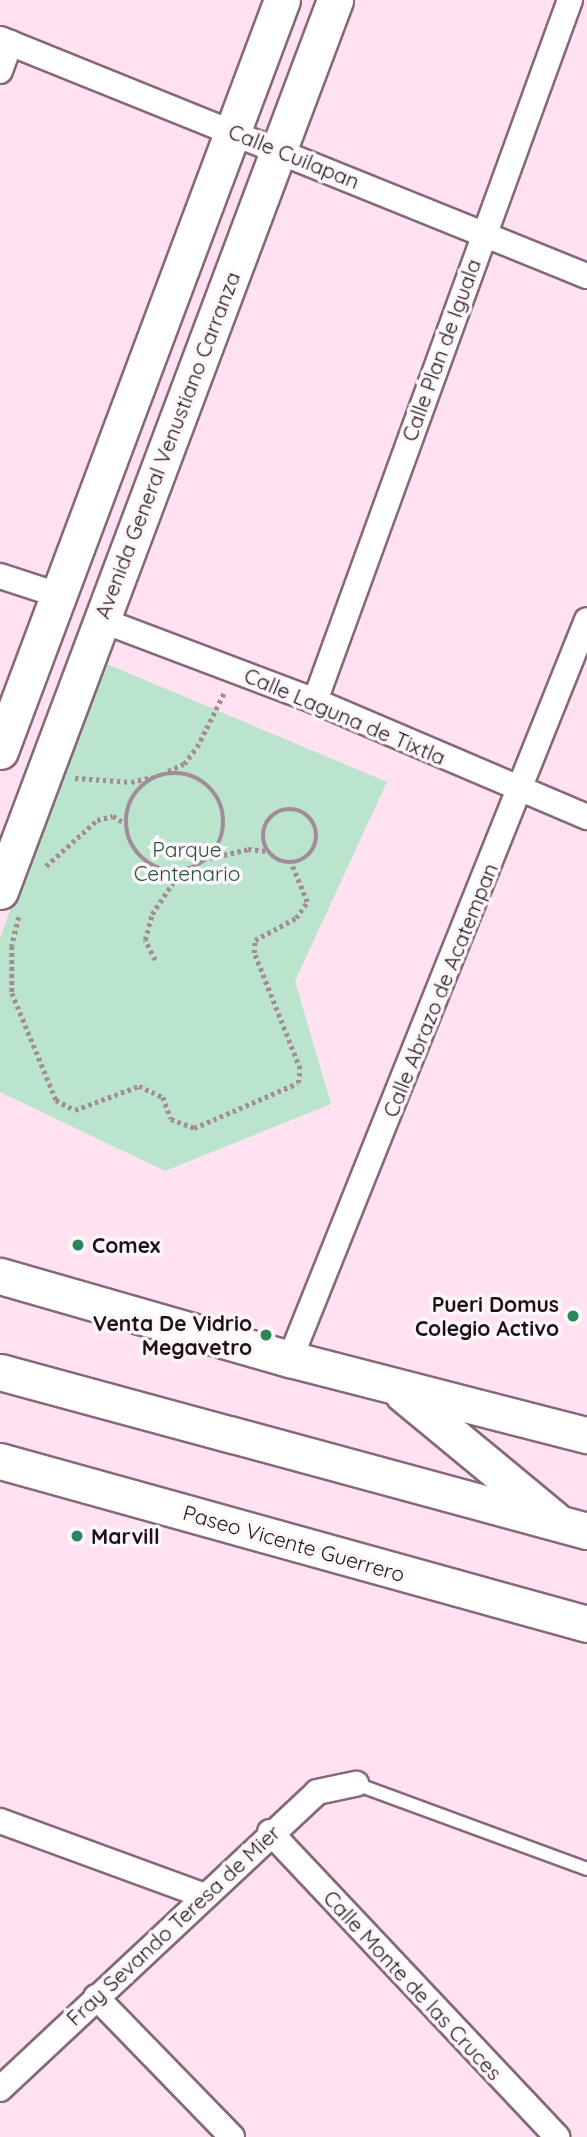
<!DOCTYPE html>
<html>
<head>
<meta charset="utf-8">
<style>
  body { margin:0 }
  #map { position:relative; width:587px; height:2137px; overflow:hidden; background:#ffe2f2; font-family:Quicksand,sans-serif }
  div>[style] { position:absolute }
  .green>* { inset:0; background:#bae4cb }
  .path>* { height:4.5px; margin-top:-2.25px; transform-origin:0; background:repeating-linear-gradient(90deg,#a28c98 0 3.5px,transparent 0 7px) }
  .path>.ring { margin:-2.25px; padding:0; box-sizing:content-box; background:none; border:4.5px solid #a28c98; border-radius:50% }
  .roads { filter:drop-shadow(2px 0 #87687a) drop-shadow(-2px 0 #87687a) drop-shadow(0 2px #87687a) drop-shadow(0 -2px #87687a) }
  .service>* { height:12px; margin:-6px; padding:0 6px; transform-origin:6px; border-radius:6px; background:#fff }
  .minor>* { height:24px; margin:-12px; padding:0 12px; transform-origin:12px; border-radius:12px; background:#fff }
  .secondary>* { height:35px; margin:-17.5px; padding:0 17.5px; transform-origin:17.5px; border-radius:17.5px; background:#fff }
  .dots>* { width:19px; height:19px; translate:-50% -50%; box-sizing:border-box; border:4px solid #fdf6fa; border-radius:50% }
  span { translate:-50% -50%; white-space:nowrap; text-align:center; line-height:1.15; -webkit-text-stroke:7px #fdf6fa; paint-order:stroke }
  .street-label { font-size:21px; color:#1e1219 }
  .park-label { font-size:21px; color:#21563c }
  .poi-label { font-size:21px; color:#1e1219; font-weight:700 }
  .left { translate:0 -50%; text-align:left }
  .right { translate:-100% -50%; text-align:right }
</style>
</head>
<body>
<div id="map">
  <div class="green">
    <div style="clip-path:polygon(102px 662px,387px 782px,295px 981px,331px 1104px,165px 1171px,0 1092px,0 938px)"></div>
  </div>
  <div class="path">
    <div style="left:168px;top:771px;width:17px;rotate:-24deg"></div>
    <div style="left:184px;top:764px;width:21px;rotate:-53deg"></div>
    <div style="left:197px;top:747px;width:60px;rotate:-63.4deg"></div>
    <div class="ring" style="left:126px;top:773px;width:93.5px;height:93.5px"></div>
    <div style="left:75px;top:778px;width:56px;rotate:4.1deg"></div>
    <div style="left:131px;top:782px;width:23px;rotate:-13deg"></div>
    <div class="ring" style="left:263px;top:809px;width:49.5px;height:49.5px"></div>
    <div style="left:210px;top:858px;width:39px;rotate:-13deg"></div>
    <div style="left:248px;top:849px;width:19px;rotate:6deg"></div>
    <div style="left:46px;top:866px;width:69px;rotate:-42deg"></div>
    <div style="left:97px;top:820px;width:16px;rotate:-14deg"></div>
    <div style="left:113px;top:816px;width:15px;rotate:32deg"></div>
    <div style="left:19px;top:917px;width:30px;rotate:104deg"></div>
    <div style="left:12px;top:946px;width:47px;rotate:90deg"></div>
    <div style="left:12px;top:993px;width:116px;rotate:67.6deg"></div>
    <div style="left:56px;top:1100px;width:21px;rotate:28deg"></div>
    <div style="left:75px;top:1110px;width:68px;rotate:-20.6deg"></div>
    <div style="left:139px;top:1086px;width:26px;rotate:25deg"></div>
    <div style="left:163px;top:1097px;width:23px;rotate:70deg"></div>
    <div style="left:171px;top:1119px;width:25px;rotate:21deg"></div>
    <div style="left:194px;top:1128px;width:113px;rotate:-23.4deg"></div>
    <div style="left:298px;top:1083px;width:14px;rotate:-82deg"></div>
    <div style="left:300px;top:1069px;width:125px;rotate:-111.6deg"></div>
    <div style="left:254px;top:953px;width:13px;rotate:-86deg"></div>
    <div style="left:255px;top:940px;width:47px;rotate:-28.2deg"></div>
    <div style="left:296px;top:918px;width:19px;rotate:-55deg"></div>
    <div style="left:307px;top:902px;width:42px;rotate:-112.3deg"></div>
    <div style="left:155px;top:960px;width:22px;rotate:-117deg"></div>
    <div style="left:145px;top:940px;width:27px;rotate:-75deg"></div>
    <div style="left:152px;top:914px;width:50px;rotate:-56.3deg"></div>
  </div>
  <div class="roads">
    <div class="service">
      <div style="left:356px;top:1784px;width:246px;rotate:20.2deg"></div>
    </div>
    <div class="minor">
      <div style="left:0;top:39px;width:633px;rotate:21.99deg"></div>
      <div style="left:0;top:71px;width:30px;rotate:-70deg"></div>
      <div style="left:0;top:576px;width:61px;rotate:18.1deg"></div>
      <div style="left:101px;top:620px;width:229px;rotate:20.7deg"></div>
      <div style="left:315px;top:701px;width:296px;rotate:23.1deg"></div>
      <div style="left:315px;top:701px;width:746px;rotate:-70.01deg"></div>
      <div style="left:290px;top:1359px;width:796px;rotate:-68.11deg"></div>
      <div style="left:0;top:1821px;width:215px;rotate:20.1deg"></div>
      <div style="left:270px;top:1832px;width:419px;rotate:46.7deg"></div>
      <div style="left:96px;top:1997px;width:195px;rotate:45.8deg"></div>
      <div style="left:0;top:2089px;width:434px;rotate:-43.1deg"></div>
      <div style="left:317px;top:1792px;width:40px;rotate:-12deg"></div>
    </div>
    <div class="secondary">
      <div style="left:0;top:751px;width:802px;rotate:-69.42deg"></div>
      <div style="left:0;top:891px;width:952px;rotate:-69.39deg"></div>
      <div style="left:0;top:1276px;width:302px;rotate:16deg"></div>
      <div style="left:290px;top:1359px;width:307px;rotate:14.4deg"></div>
      <div style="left:0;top:1372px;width:608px;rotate:15.16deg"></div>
      <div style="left:403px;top:1394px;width:196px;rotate:39.6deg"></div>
      <div style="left:0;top:1461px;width:609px;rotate:15.52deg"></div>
    </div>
  </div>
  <div class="dots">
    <div style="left:78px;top:1245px;background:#2b865b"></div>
    <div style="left:573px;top:1316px;background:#2b865b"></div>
    <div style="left:266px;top:1335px;background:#2b865b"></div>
    <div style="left:77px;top:1536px;background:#2b865b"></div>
  </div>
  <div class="street-label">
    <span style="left:294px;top:156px;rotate:22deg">Calle Cuilapan</span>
    <span style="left:441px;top:350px;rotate:-70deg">Calle Plan de Iguala</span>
    <span style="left:167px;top:445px;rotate:-69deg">Avenida General Venustiano Carranza</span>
    <span style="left:345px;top:716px;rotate:23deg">Calle Laguna de Tixtla</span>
    <span style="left:440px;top:990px;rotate:-68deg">Calle Abrazo de Acatempan</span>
    <span style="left:294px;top:1543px;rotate:16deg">Paseo Vicente Guerrero</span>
    <span style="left:173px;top:1925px;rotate:-43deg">Fray Sevando Teresa de Mier</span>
    <span style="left:413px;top:1985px;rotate:47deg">Calle Monte de las Cruces</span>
  </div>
  <div class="park-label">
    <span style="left:187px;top:861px">Parque<br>Centenario</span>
  </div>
  <div class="poi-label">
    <span class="left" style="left:92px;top:1245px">Comex</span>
    <span class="right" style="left:559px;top:1316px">Pueri Domus<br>Colegio Activo</span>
    <span class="right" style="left:252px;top:1335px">Venta De Vidrio<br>Megavetro</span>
    <span class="left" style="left:91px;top:1536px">Marvill</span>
  </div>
</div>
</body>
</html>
